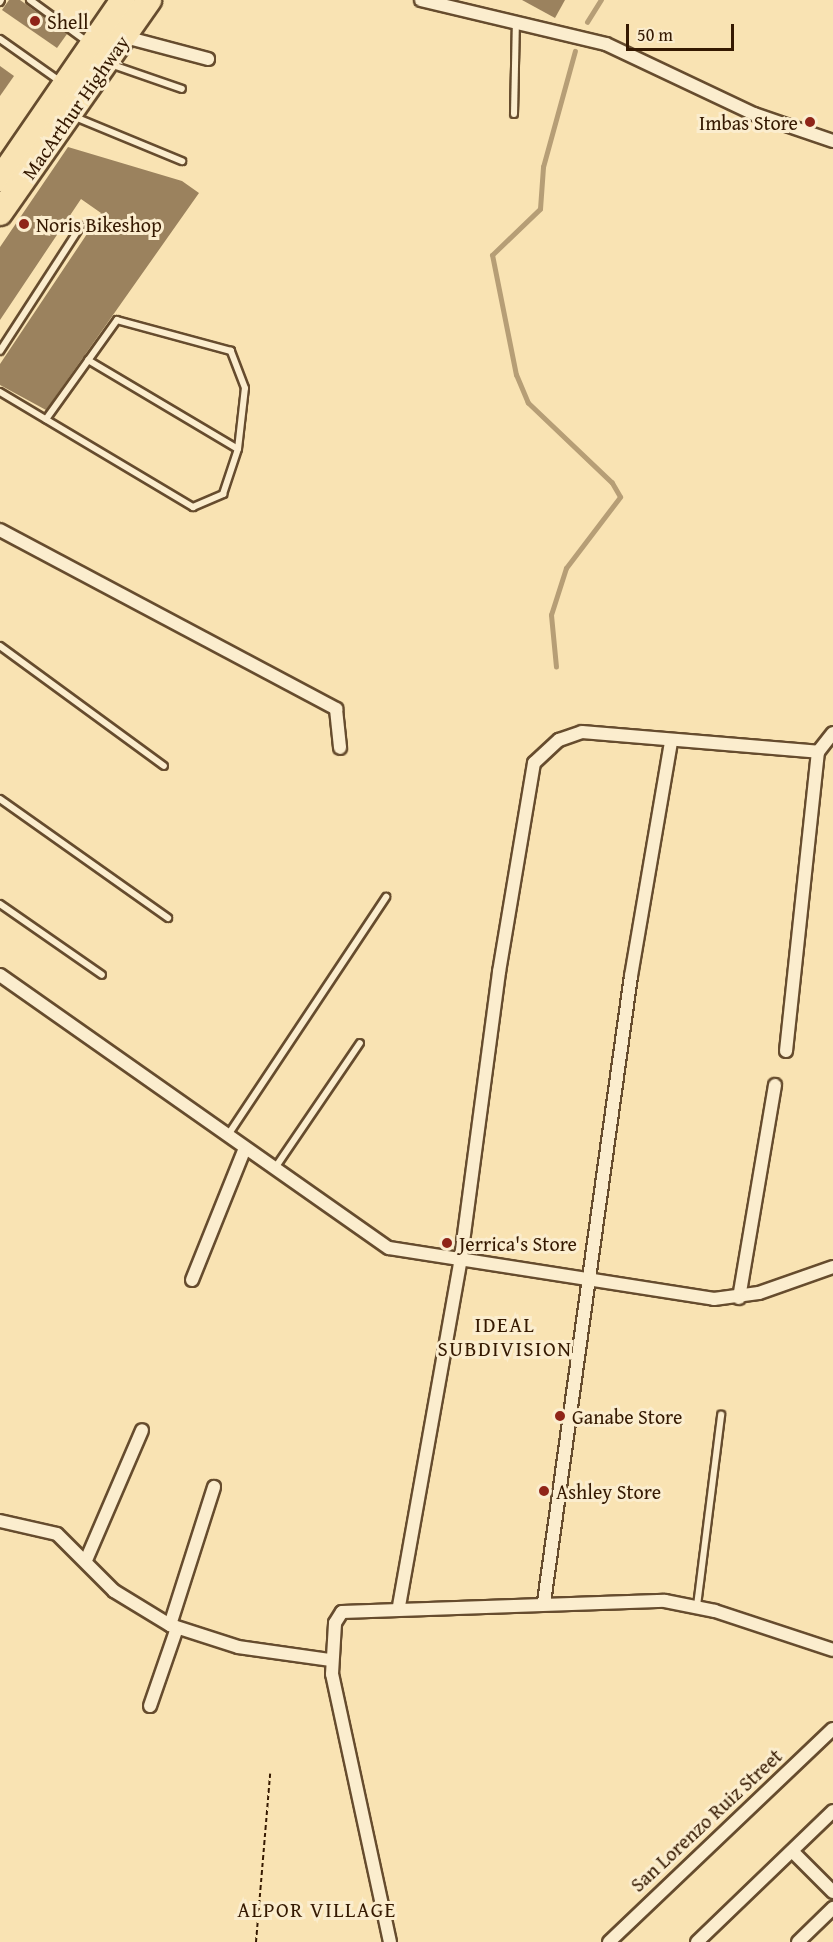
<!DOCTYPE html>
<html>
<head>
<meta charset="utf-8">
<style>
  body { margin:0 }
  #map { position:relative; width:833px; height:1942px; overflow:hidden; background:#f9e3b3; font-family:"Gentium Book Plus",serif }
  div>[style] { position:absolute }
  .stream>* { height:4.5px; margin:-2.25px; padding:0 2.25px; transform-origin:2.25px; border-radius:2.25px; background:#b69e76 }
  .building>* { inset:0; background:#9b825e }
  .path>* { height:2px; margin-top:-1px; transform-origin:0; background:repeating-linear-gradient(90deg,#351901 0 4.5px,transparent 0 7.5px) }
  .roads { filter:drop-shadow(2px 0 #664c2e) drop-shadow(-2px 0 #664c2e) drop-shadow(0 2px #664c2e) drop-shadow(0 -2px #664c2e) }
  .lane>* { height:6px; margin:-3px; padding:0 3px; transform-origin:3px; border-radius:3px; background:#fbedce }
  .street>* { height:12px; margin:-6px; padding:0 6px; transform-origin:6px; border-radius:6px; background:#fbedce }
  .highway>* { height:24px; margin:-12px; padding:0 12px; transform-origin:12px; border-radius:12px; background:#f9e3b3 }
  .dots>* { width:16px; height:16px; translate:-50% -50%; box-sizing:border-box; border:3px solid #fbedce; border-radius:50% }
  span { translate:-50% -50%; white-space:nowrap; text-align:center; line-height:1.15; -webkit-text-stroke:6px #fbedce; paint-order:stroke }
  .poi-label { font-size:20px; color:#351901 }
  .left { translate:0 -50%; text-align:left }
  .right { translate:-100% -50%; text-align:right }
  .street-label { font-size:20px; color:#351901 }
  .neighbourhood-label { font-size:21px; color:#351901; letter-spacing:1.5px }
  .scale { position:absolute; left:626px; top:24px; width:108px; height:27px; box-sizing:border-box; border:3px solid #351901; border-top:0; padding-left:8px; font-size:18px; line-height:21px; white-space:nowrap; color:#351901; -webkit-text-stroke:4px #fbedce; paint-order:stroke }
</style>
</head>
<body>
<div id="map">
  <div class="stream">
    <div style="left:587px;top:22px;width:26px;rotate:-58deg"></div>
    <div style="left:556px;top:667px;width:52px;rotate:-95.5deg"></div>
    <div style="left:551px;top:615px;width:49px;rotate:-72.3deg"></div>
    <div style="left:566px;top:568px;width:89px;rotate:-52.7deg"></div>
    <div style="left:620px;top:497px;width:16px;rotate:-120deg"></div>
    <div style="left:612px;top:483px;width:116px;rotate:-136.4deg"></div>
    <div style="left:528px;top:403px;width:30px;rotate:-113deg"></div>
    <div style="left:516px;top:375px;width:122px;rotate:-101.3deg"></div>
    <div style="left:492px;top:255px;width:66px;rotate:-43.8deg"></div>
    <div style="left:540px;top:209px;width:42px;rotate:-85.9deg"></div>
    <div style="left:543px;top:167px;width:120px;rotate:-74.6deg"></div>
  </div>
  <div class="building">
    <div style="clip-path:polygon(9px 0,20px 0,67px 34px,57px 48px,2px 10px)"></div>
    <div style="clip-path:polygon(522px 0,565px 0,555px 18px)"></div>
    <div style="clip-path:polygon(0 66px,14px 76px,0 96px)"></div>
    <div style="clip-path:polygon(68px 147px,182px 181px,199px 193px,46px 410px,0 385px,0 364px,101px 213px,81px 199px,0 320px,0 247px)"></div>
  </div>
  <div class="path">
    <div style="left:256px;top:1942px;width:169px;rotate:-85.2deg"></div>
  </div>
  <div class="roads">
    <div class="lane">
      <div style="left:30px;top:0;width:73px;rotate:36.1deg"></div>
      <div style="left:0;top:2px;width:2px;rotate:-63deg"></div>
      <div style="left:0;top:39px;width:75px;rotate:35.2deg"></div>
      <div style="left:110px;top:64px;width:76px;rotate:19.1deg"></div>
      <div style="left:514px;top:114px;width:92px;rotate:-88.8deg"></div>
      <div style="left:75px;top:117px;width:116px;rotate:22.4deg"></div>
      <div style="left:0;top:351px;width:149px;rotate:-57.1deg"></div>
      <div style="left:88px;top:360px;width:174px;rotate:30.7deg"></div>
      <div style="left:0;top:392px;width:225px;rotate:30.8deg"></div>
      <div style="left:193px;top:507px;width:33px;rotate:-23deg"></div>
      <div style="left:223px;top:494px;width:47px;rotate:-71.6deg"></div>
      <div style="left:238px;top:449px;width:61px;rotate:-83.5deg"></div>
      <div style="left:245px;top:388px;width:40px;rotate:-111deg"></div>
      <div style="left:231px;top:351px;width:118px;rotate:-164.8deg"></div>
      <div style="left:117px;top:320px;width:122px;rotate:125.6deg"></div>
      <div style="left:0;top:646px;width:203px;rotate:36.2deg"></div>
      <div style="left:0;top:799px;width:206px;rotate:35.3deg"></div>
      <div style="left:0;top:904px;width:124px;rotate:34.8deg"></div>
      <div style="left:228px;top:1135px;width:286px;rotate:-56.4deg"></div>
      <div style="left:275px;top:1168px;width:151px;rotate:-55.8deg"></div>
      <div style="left:697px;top:1606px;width:193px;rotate:-82.8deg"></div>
    </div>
    <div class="street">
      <div style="left:421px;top:0;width:190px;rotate:13.4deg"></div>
      <div style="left:606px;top:44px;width:164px;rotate:25.3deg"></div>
      <div style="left:754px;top:114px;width:83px;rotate:18.9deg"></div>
      <div style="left:125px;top:37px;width:86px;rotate:14.8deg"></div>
      <div style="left:0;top:530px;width:381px;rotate:28deg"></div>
      <div style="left:336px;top:709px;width:39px;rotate:84deg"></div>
      <div style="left:0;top:975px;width:475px;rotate:35.1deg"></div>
      <div style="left:389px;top:1248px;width:329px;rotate:8.9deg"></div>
      <div style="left:714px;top:1299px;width:45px;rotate:-7.6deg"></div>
      <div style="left:759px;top:1293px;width:78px;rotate:-19.4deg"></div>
      <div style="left:786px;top:1051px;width:301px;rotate:-83.9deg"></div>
      <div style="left:818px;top:752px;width:24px;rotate:-52deg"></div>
      <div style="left:192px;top:1280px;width:142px;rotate:-68.1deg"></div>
      <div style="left:739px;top:1298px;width:216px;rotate:-80.4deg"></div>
      <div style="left:0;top:1521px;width:58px;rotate:12.8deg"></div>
      <div style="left:57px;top:1534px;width:81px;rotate:45deg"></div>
      <div style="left:114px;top:1591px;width:66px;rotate:31.3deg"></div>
      <div style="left:170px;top:1625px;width:71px;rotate:17.9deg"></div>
      <div style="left:238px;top:1647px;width:94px;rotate:8deg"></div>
      <div style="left:87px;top:1558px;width:139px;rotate:-66.7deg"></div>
      <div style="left:544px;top:1602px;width:632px;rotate:-82.09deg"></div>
      <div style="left:631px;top:976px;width:236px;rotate:-80.3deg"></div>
      <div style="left:399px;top:1606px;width:354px;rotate:-79.9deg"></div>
      <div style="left:461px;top:1257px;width:288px;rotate:-82.4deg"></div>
      <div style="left:499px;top:972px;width:212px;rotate:-80.5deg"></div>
      <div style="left:534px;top:763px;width:34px;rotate:-43deg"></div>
      <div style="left:559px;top:740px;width:24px;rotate:-19deg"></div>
      <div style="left:582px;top:732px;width:237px;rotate:4.8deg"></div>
      <div style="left:170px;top:1625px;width:145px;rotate:-72.3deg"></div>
      <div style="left:150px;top:1706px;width:83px;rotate:-70.9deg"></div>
      <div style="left:792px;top:1851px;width:58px;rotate:45deg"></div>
      <div style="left:390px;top:1942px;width:274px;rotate:-102.2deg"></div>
      <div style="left:332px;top:1674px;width:51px;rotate:-86.6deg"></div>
      <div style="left:335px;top:1623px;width:13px;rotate:-58deg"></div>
      <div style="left:342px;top:1612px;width:323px;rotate:-2deg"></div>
      <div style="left:665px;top:1601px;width:51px;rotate:11.3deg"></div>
      <div style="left:715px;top:1611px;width:124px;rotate:18.3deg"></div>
      <div style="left:609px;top:1942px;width:309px;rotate:-43.6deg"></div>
      <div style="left:697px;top:1942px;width:189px;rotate:-43.9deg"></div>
      <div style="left:798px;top:1942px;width:49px;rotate:-44.2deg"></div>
    </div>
    <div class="highway">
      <div style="left:0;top:179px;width:217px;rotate:-55.5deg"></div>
      <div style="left:0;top:213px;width:260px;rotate:-55deg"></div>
    </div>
  </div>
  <div class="dots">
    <div style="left:35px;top:21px;background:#8f2418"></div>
    <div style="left:810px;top:122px;background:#8f2418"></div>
    <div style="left:24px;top:224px;background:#8f2418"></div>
    <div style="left:447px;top:1243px;background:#8f2418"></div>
    <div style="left:560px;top:1416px;background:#8f2418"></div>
    <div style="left:544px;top:1491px;background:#8f2418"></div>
  </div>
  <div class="poi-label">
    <span class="left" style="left:47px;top:21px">Shell</span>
    <span class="right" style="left:798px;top:122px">Imbas Store</span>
    <span class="left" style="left:36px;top:224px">Noris Bikeshop</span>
    <span class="left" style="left:459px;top:1243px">Jerrica's Store</span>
    <span class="left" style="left:572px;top:1416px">Ganabe Store</span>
    <span class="left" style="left:556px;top:1491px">Ashley Store</span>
  </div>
  <div class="street-label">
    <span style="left:75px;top:107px;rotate:-55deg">MacArthur Highway</span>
    <span style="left:706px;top:1820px;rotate:-43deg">San Lorenzo Ruiz Street</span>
  </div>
  <div class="neighbourhood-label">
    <span style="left:505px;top:1337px">IDEAL<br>SUBDIVISION</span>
    <span style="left:317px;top:1910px">ALPOR VILLAGE</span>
  </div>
  <div class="scale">50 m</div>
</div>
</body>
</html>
